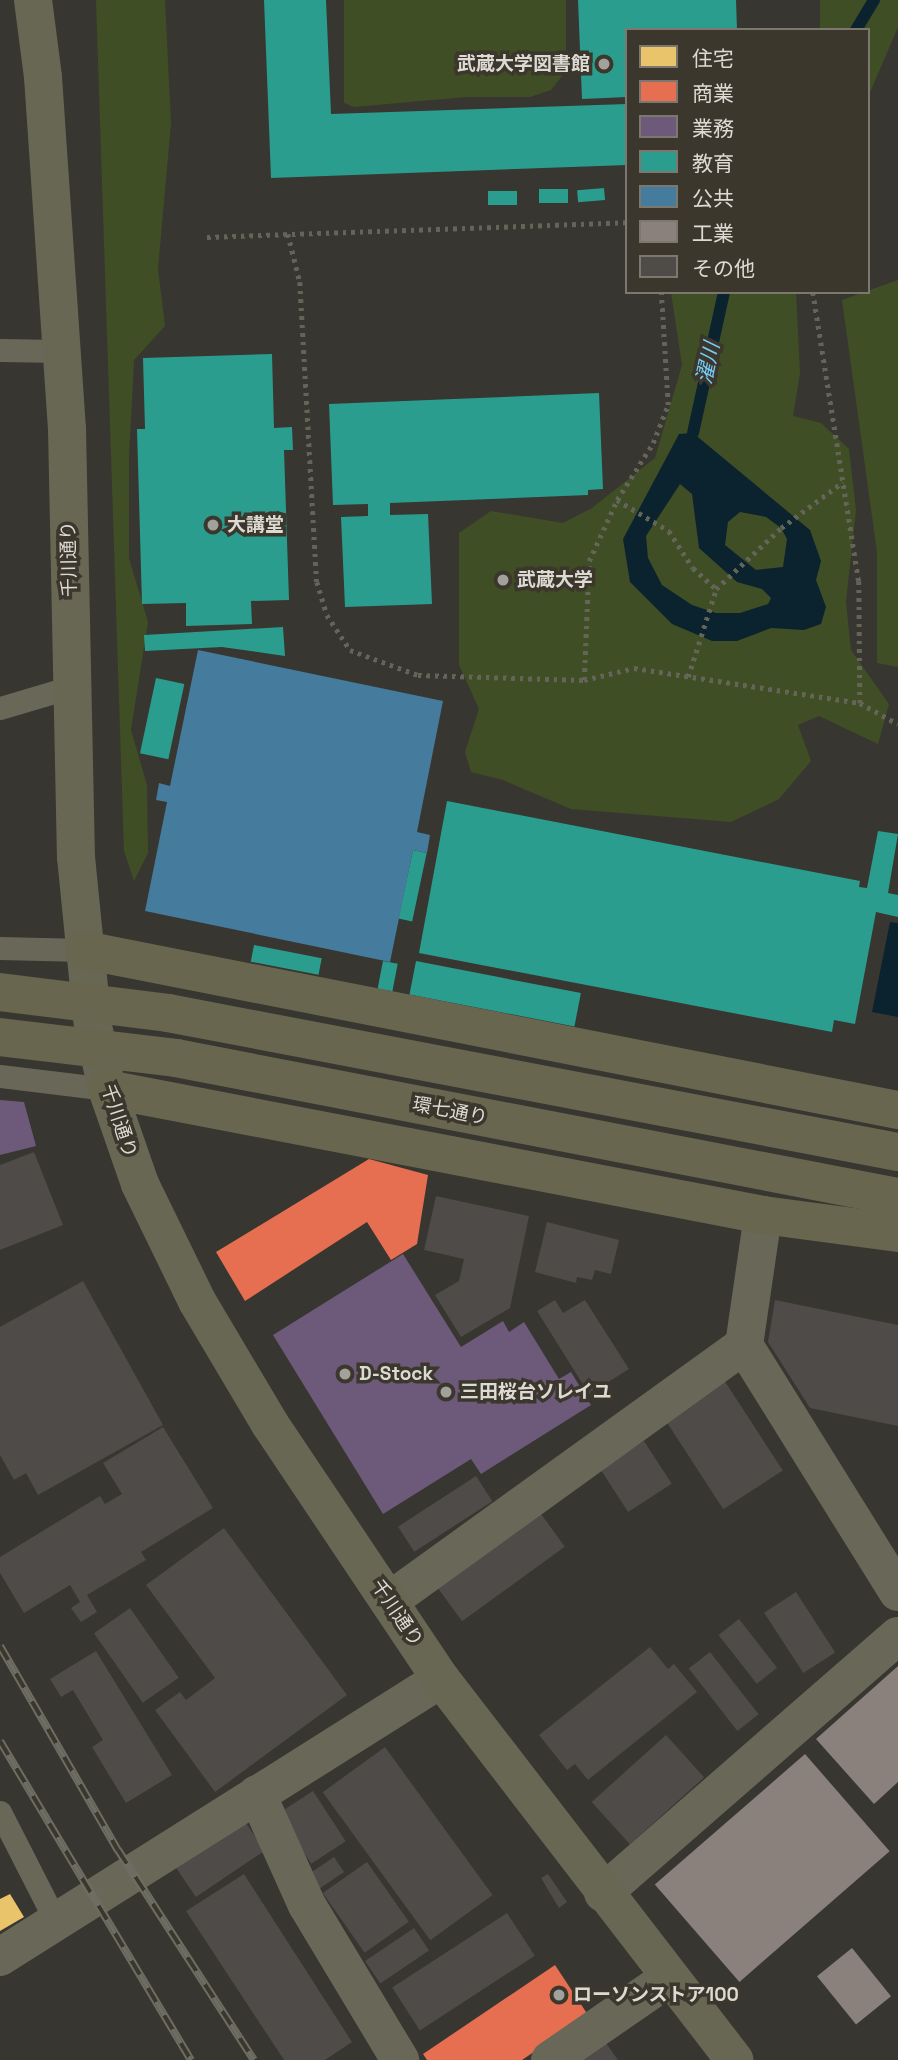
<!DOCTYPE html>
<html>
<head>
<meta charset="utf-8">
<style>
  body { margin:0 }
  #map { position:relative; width:898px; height:2060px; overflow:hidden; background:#383630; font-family:"Space Grotesk","Noto Sans JP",sans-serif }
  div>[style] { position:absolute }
  .green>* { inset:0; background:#404e25 }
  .water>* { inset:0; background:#0a232e }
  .homes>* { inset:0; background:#e9c46a }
  .shops>* { inset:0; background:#e76f51 }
  .offices>* { inset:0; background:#6d597a }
  .schools>* { inset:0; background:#2a9d8f; transform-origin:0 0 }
  .public>* { inset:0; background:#457b9d }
  .industry>* { inset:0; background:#8a817c; transform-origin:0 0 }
  .stream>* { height:12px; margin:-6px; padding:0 6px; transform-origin:6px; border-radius:6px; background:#0a232e }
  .building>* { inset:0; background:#4e4b48; transform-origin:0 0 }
  .path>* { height:4.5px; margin-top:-2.25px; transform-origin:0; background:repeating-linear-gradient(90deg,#656459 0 3.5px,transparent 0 8.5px) }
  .service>* { height:23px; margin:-11.5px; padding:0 11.5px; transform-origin:11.5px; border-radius:11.5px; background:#696858 }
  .minor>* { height:38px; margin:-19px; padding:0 19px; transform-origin:19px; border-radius:19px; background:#696858 }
  .secondary>* { height:38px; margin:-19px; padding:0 19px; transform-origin:19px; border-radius:19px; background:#686754 }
  .primary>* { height:38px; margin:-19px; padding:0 19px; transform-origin:19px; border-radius:19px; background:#68664e }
  .rail>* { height:8px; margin-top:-4px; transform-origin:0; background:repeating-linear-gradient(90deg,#3c372d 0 16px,#6e6d63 0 32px); box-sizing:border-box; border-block:2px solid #6e6d63 }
  .primary-bridge>* { height:38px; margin:-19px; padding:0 19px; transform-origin:19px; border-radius:19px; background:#68664e }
  .dots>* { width:19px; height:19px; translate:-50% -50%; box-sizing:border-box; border:4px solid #3c372d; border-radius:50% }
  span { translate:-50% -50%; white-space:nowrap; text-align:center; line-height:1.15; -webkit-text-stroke:7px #3c372d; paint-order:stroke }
  .poi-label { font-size:19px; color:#dddad4; font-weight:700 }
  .right { translate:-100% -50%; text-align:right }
  .left { translate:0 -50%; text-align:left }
  .street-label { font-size:19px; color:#dddad4 }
  .water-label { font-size:21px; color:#74cdf8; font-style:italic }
  .legend { position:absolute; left:625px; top:28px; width:245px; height:266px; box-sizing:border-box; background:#3c372d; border:2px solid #7c7870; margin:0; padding:9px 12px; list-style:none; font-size:21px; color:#dddad4 }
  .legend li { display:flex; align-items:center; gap:14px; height:35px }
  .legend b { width:35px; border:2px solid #7c7870 }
</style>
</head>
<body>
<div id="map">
  <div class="green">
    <div style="clip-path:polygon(96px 0,165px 0,171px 123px,158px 269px,165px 326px,134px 360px,129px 458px,129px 558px,148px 622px,131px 730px,147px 785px,148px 853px,134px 881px,124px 851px)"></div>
    <div style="clip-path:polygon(344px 0,566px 0,566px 71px,551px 90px,530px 97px,466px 97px,354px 107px,344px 103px)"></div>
    <div style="clip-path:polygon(820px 0,898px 0,898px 27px,868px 97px,868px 30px,820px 30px)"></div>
    <div style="clip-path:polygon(898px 280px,898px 667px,877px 663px,877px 552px,842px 300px)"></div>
    <div style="clip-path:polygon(671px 292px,796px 292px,800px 373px,793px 416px,821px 423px,849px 449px,856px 510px,846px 602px,851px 650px,889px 704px,878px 744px,819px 716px,798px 725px,811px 761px,779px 799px,731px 822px,571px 809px,503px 780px,471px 772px,465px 752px,479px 709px,459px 665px,459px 533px,491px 511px,563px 523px,592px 508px,655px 458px,682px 365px)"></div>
  </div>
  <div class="water">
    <div style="clip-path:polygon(evenodd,693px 433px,810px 530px,821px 561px,816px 580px,826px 607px,821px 624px,804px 630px,771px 628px,737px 641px,712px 641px,672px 624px,630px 582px,623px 539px,679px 434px,693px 433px,680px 484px,692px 494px,699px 548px,737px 582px,762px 589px,771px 598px,768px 604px,740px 613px,716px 613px,692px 605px,662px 585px,648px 558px,646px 536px,680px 484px,693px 433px,740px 512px,766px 517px,781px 528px,787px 539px,783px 567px,756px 570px,725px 545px,728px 522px,740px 512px)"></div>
    <div style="clip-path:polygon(890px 922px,898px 923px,898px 1017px,872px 1012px)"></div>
  </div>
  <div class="homes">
    <div style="clip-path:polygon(10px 1894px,24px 1917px,0 1931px,0 1899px)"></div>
  </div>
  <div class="shops">
    <div style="clip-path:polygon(369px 1159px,428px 1175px,417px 1244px,391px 1260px,367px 1222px,245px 1301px,216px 1252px)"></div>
    <div style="clip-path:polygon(555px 1965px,588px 2015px,522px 2060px,427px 2060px,423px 2054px)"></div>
  </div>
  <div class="offices">
    <div style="clip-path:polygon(0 1100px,24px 1102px,36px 1146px,0 1155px)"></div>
    <div style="clip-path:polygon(403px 1254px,461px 1347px,503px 1321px,509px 1332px,524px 1322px,559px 1379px,571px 1372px,591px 1405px,481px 1474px,471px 1459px,383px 1514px,273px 1335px)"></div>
  </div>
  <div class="schools">
    <div style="clip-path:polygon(264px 0,326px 0,331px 114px,627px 104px,627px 165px,271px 178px)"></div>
    <div style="clip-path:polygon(578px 0,736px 0,737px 30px,627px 30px,627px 97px,582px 99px)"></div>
    <div style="left:604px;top:188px;width:12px;height:27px;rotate:85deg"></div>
    <div style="left:568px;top:189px;width:14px;height:29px;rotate:90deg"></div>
    <div style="left:488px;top:191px;width:29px;height:14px"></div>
    <div style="clip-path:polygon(272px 354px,274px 428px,292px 427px,293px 450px,284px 450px,289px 600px,251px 601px,252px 624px,186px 626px,186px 603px,142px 604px,137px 429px,145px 429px,143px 358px)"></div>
    <div style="clip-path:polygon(599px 393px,603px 489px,588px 490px,588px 495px,390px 503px,390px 515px,428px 514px,432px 604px,345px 607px,341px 517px,368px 516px,368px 504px,333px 505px,329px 404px)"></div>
    <div style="clip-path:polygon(283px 627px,285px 656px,222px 647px,145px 651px,144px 635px)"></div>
    <div style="left:156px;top:678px;width:29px;height:77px;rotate:12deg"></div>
    <div style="clip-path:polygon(447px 801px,860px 881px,859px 887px,867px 888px,878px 831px,898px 834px,888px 893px,898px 895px,898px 917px,876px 912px,855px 1024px,834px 1020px,832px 1032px,419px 953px)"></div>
    <div style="left:413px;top:850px;width:14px;height:70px;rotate:12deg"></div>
    <div style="left:254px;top:945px;width:69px;height:17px;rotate:11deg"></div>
    <div style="left:383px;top:961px;width:15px;height:28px;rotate:11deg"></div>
    <div style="left:416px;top:961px;width:168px;height:34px;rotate:11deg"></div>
  </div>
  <div class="public">
    <div style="clip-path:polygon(198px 650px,443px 701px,417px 832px,430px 835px,427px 853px,413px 850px,390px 962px,145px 911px,167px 802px,156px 800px,159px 783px,170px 786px)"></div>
  </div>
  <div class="industry">
    <div style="clip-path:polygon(898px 1666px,898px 1782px,874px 1804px,816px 1739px)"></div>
    <div style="left:805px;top:1754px;width:129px;height:199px;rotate:49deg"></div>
    <div style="left:852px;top:1948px;width:62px;height:45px;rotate:51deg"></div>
  </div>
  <div class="stream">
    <div style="left:856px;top:30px;width:35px;rotate:-59deg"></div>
    <div style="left:693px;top:433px;width:144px;rotate:-77.6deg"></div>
  </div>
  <div class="building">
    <div style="clip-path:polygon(34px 1152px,63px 1225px,0 1250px,0 1165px)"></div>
    <div style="clip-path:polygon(436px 1196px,529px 1216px,510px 1308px,461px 1337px,435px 1295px,459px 1281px,464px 1259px,424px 1250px)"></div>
    <div style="clip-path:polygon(547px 1222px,619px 1240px,611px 1274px,595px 1270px,592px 1280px,577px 1277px,576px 1283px,535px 1272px)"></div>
    <div style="clip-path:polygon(83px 1281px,163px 1425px,38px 1495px,26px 1473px,14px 1480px,0 1455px,0 1327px)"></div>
    <div style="clip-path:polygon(555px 1300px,563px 1313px,585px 1300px,629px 1369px,589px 1394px,537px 1311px)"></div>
    <div style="clip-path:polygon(775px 1300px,898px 1325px,898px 1426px,810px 1408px,768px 1342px)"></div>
    <div style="left:724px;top:1380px;width:108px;height:71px;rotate:57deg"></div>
    <div style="clip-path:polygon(163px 1427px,213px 1508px,141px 1552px,146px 1560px,87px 1595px,97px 1612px,81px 1622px,71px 1608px,80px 1602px,70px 1585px,24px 1613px,0 1573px,0 1557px,100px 1496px,105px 1504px,122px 1494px,103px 1463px)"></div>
    <div style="left:644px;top:1441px;width:51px;height:52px;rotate:57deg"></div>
    <div style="left:476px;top:1476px;width:30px;height:93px;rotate:57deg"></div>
    <div style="left:536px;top:1507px;width:49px;height:127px;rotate:54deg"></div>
    <div style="clip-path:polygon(224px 1528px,347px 1695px,215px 1792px,155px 1710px,180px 1692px,186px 1700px,215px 1678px,146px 1585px)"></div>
    <div style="left:796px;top:1592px;width:72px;height:38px;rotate:57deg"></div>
    <div style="left:130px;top:1608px;width:85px;height:44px;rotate:55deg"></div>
    <div style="left:739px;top:1619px;width:62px;height:26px;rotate:52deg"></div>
    <div style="clip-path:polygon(650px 1647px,668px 1669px,674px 1664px,697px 1692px,588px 1780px,575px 1764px,567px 1770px,539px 1735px)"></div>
    <div style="clip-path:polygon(96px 1651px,172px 1775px,126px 1803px,92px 1747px,103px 1740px,73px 1690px,61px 1697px,50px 1679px)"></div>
    <div style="left:710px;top:1652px;width:79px;height:27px;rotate:52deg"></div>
    <div style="left:666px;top:1735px;width:57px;height:100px;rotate:48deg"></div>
    <div style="left:385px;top:1747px;width:183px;height:77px;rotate:54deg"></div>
    <div style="left:313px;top:1791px;width:60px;height:41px;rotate:57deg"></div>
    <div style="left:244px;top:1820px;width:37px;height:83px;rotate:56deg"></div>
    <div style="left:334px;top:1857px;width:18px;height:29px;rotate:56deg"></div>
    <div style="left:367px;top:1862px;width:73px;height:54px;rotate:55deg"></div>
    <div style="clip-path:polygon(244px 1874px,352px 2042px,325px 2060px,284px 2060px,186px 1911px)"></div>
    <div style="clip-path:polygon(548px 1874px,567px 1902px,559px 1908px,541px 1878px)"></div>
    <div style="left:507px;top:1913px;width:51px;height:137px;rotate:57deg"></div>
    <div style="left:414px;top:1928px;width:27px;height:59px;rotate:56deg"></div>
    <div style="clip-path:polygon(603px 2039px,618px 2060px,575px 2060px)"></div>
  </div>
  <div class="path">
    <div style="left:288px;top:234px;width:49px;rotate:76deg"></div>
    <div style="left:300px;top:282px;width:300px;rotate:86.8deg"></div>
    <div style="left:317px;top:582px;width:34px;rotate:73deg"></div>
    <div style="left:327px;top:615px;width:42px;rotate:56.7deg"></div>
    <div style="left:350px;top:650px;width:72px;rotate:20.2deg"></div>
    <div style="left:418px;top:675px;width:166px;rotate:1.7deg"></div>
    <div style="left:584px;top:680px;width:51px;rotate:-13.5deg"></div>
    <div style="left:634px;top:668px;width:229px;rotate:8.8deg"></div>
    <div style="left:207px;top:237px;width:420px;rotate:-2deg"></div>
    <div style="left:813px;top:292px;width:293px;rotate:81deg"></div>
    <div style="left:859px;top:581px;width:122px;rotate:89.5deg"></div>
    <div style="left:860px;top:703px;width:43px;rotate:28.9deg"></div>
    <div style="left:617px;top:500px;width:61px;rotate:30.8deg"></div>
    <div style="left:669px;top:531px;width:44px;rotate:57deg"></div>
    <div style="left:693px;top:568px;width:31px;rotate:42deg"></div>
    <div style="left:688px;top:677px;width:92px;rotate:-72.3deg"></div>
    <div style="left:716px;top:589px;width:89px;rotate:-43.2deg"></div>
    <div style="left:781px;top:528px;width:77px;rotate:-36.6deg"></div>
    <div style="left:584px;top:680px;width:119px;rotate:-87.6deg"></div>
    <div style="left:589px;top:561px;width:67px;rotate:-65.3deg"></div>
    <div style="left:617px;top:500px;width:67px;rotate:-57.7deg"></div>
    <div style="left:653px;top:443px;width:41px;rotate:-68.5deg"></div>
    <div style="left:668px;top:405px;width:113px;rotate:-93.5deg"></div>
  </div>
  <div class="service">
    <div style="left:0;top:350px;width:60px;rotate:1deg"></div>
    <div style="left:0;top:708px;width:74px;rotate:-16.5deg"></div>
    <div style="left:0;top:948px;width:84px;rotate:1.4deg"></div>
    <div style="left:0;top:1076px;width:108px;rotate:6.9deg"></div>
    <div style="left:0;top:1812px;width:123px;rotate:63deg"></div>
  </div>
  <div class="minor">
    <div style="left:763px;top:1215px;width:131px;rotate:98.3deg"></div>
    <div style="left:744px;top:1345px;width:291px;rotate:58.1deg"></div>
    <div style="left:389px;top:1601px;width:438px;rotate:-35.8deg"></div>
    <div style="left:257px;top:1794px;width:122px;rotate:65.8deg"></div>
    <div style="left:307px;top:1905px;width:181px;rotate:59deg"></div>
    <div style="left:603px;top:1893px;width:391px;rotate:-41.1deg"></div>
    <div style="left:0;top:1957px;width:521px;rotate:-32.23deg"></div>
    <div style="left:550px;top:2060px;width:145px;rotate:-34.6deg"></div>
  </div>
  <div class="secondary">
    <div style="left:33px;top:0;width:78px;rotate:82.6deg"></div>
    <div style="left:43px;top:77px;width:353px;rotate:86.1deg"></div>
    <div style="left:67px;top:429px;width:428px;rotate:88.8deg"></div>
    <div style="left:76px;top:857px;width:170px;rotate:84.3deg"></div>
    <div style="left:93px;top:1026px;width:65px;rotate:77.5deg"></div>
    <div style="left:107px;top:1089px;width:101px;rotate:70.8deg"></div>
    <div style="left:140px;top:1184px;width:130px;rotate:64deg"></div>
    <div style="left:197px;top:1301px;width:143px;rotate:59.3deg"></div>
    <div style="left:270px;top:1424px;width:307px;rotate:56.2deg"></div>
    <div style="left:441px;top:1679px;width:481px;rotate:52.4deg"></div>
  </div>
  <div class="primary">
    <div style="left:84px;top:950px;width:830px;rotate:11.12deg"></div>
    <div style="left:107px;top:1089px;width:668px;rotate:10.87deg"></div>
    <div style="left:763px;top:1215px;width:136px;rotate:7.6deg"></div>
  </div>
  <div class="rail">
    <div style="left:0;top:1646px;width:236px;rotate:60deg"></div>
    <div style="left:118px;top:1850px;width:250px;rotate:57.1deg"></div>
    <div style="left:0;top:1741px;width:372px;rotate:59.1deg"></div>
  </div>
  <div class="primary-bridge">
    <div style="left:0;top:992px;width:169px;rotate:7.1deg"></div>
    <div style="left:168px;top:1013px;width:743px;rotate:10.78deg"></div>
    <div style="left:0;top:1037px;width:177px;rotate:6.8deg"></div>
    <div style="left:176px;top:1058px;width:735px;rotate:10.9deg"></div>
  </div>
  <div class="dots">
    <div style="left:604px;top:64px;background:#a3a19b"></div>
    <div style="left:213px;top:525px;background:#a3a19b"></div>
    <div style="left:503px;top:580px;background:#a3a19b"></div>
    <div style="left:345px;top:1374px;background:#a3a19b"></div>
    <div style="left:446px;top:1392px;background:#a3a19b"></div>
    <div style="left:559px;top:1995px;background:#a3a19b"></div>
  </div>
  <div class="poi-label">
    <span class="right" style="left:590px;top:64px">武蔵大学図書館</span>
    <span class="left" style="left:227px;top:525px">大講堂</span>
    <span class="left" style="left:517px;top:580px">武蔵大学</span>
    <span class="left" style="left:359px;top:1374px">D-Stock</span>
    <span class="left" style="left:460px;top:1392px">三田桜台ソレイユ</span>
    <span class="left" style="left:573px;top:1995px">ローソンストア100</span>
  </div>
  <div class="street-label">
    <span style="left:69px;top:559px;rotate:-91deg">千川通り</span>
    <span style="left:450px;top:1111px;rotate:11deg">環七通り</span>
    <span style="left:119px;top:1121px;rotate:72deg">千川通り</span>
    <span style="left:397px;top:1613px;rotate:56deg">千川通り</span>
  </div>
  <div class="water-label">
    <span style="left:708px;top:363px;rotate:-78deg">濯川</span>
  </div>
  <ul class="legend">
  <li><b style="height:19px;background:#e9c46a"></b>住宅</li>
  <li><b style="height:19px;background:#e76f51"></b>商業</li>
  <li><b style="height:19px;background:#6d597a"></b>業務</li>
  <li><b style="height:19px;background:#2a9d8f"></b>教育</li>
  <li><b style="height:19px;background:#457b9d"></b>公共</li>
  <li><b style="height:19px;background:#8a817c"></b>工業</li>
  <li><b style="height:19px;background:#4e4b48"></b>その他</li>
  </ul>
</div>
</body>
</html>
